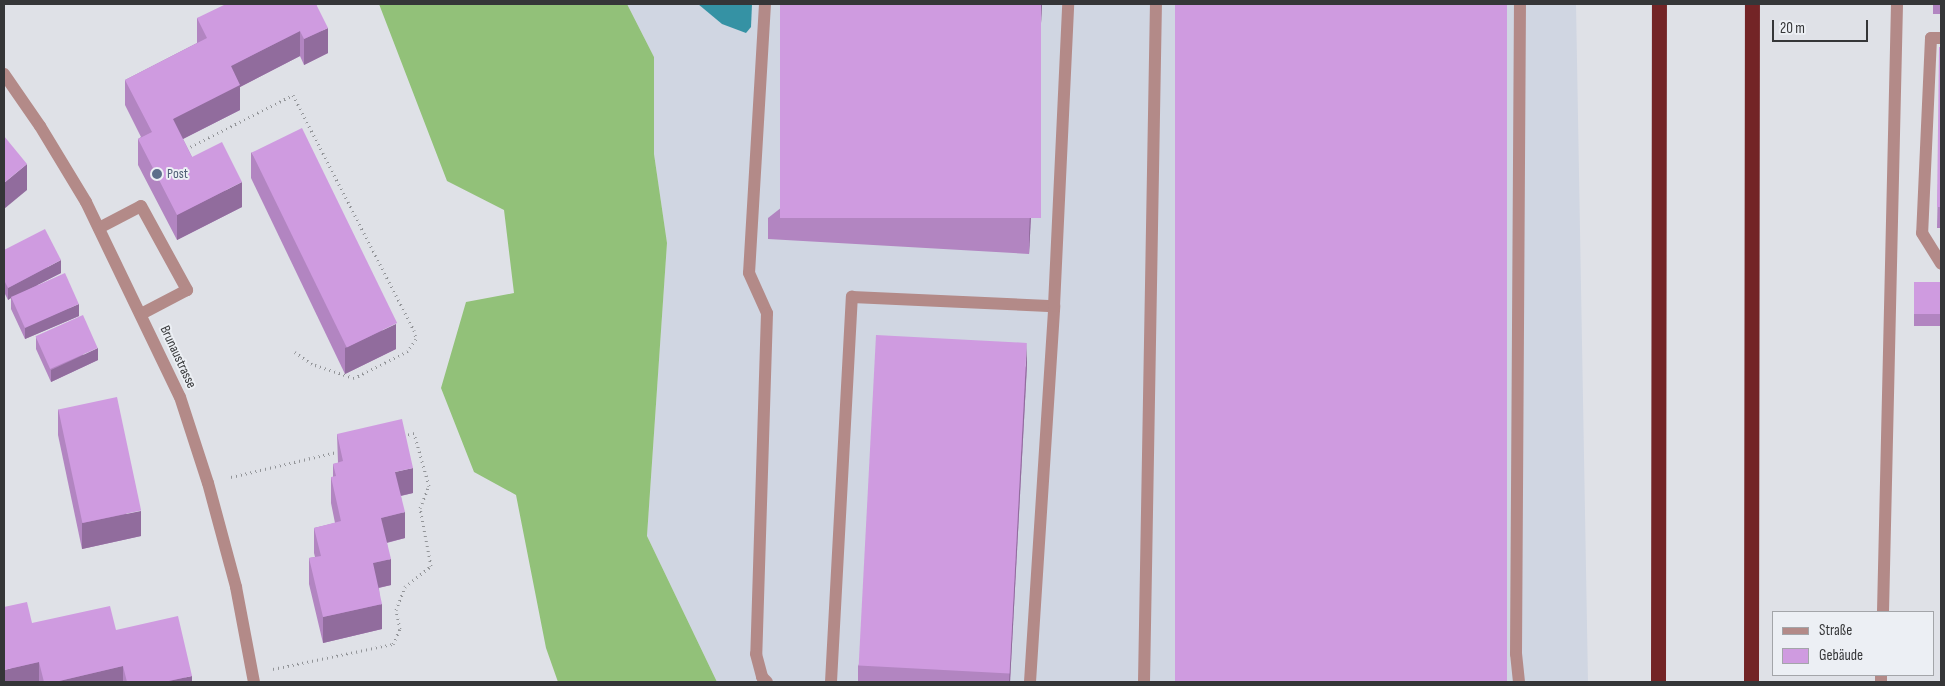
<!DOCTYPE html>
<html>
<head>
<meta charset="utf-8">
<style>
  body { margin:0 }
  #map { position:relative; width:1945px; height:686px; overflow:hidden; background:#dfe1e7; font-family:"Sofia Sans Condensed",sans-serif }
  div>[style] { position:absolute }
  .built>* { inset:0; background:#d0d6e2 }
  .forest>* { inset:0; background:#92c179 }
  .water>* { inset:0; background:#3592a4 }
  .path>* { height:3px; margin-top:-1.5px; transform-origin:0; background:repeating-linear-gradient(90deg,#939599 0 1px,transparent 0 5px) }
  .minor>* { height:12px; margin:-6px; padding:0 6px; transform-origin:6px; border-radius:6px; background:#b38a88 }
  .highway>* { height:15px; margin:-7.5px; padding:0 7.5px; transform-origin:7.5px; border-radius:7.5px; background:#732426 }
  .wall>* { inset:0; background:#b285c1; transform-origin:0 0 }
  .shaded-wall>* { inset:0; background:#916c9d }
  .building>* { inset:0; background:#cf9be0; transform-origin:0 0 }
  .dots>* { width:14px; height:14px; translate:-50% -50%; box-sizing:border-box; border:2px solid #eceff4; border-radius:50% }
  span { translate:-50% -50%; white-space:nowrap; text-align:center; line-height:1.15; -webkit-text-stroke:4px #eceff4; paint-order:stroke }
  .service-label { font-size:14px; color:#4e5e75 }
  .left { translate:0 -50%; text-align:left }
  .street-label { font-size:14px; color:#353638 }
  .frame { position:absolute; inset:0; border:5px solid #353638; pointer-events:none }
  .legend { position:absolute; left:1772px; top:611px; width:162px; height:65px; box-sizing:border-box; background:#eceff4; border:1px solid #a3a5a9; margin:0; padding:6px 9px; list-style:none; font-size:15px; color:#353638 }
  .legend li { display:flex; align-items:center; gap:10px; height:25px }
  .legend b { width:25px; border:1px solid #a3a5a9 }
  .scale { position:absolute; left:1772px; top:20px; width:96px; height:22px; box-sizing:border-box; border:2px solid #353638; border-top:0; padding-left:6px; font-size:15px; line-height:18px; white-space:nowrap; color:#353638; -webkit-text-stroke:4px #eceff4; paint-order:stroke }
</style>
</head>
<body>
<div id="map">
  <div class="built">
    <div style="clip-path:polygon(627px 4px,1576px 4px,1588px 682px,717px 682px,647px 536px,667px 243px,654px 154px,654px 57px)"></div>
  </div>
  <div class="forest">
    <div style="clip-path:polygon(379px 4px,627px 4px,654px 57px,654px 154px,667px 243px,647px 536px,717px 682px,558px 682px,546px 648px,516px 495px,474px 472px,441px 388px,466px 302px,514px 293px,504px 210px,447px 181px)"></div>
  </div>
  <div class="water">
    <div style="clip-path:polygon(698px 4px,752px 4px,751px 27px,746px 33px,722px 24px)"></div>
  </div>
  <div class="path">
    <div style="left:186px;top:149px;width:120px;rotate:-26.8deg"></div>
    <div style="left:293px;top:95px;width:264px;rotate:62.8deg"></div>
    <div style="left:414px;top:330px;width:9px;rotate:77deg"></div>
    <div style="left:416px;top:339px;width:14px;rotate:124deg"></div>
    <div style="left:408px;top:351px;width:60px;rotate:153.4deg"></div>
    <div style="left:354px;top:378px;width:44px;rotate:-161.6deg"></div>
    <div style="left:312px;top:364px;width:21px;rotate:-145deg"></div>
    <div style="left:231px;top:477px;width:113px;rotate:-13.3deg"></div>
    <div style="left:273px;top:669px;width:123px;rotate:-11.8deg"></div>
    <div style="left:393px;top:644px;width:17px;rotate:-65deg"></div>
    <div style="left:400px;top:629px;width:19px;rotate:-102deg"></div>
    <div style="left:396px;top:610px;width:25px;rotate:-69deg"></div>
    <div style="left:405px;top:587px;width:33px;rotate:-39deg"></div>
    <div style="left:431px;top:566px;width:59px;rotate:-100.7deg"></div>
    <div style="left:420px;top:508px;width:24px;rotate:-68deg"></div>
    <div style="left:429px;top:486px;width:55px;rotate:-105.8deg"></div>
    <div style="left:414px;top:433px;width:11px;rotate:165deg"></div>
  </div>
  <div class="minor">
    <div style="left:765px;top:4px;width:269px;rotate:93.4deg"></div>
    <div style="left:749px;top:273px;width:44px;rotate:65.8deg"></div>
    <div style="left:767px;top:313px;width:341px;rotate:91.8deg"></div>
    <div style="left:756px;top:654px;width:24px;rotate:75deg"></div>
    <div style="left:762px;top:677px;width:7px;rotate:45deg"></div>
    <div style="left:1941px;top:38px;width:10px;rotate:180deg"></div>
    <div style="left:1931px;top:38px;width:195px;rotate:92.6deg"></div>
    <div style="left:1922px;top:233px;width:36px;rotate:58deg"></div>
    <div style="left:4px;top:74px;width:63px;rotate:55.3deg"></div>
    <div style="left:40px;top:126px;width:89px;rotate:58.8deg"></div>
    <div style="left:86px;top:202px;width:216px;rotate:64.3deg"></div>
    <div style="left:180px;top:397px;width:90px;rotate:72deg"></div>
    <div style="left:208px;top:483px;width:108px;rotate:74.9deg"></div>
    <div style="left:236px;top:587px;width:97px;rotate:79.3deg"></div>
    <div style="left:99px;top:228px;width:47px;rotate:-27.6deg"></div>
    <div style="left:141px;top:206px;width:96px;rotate:61.3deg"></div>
    <div style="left:187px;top:290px;width:52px;rotate:152.4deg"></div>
    <div style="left:1883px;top:612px;width:608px;rotate:-88.68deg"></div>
    <div style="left:831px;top:682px;width:386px;rotate:-86.9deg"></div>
    <div style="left:852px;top:297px;width:202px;rotate:2.6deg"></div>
    <div style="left:1030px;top:682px;width:377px;rotate:-86.3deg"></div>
    <div style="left:1054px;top:306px;width:302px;rotate:-87.3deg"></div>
    <div style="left:1144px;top:682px;width:678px;rotate:-88.99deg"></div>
    <div style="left:1519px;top:682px;width:28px;rotate:-96deg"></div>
    <div style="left:1516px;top:654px;width:650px;rotate:-89.65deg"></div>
    <div style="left:1881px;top:682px;width:7px;rotate:-90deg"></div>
  </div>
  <div class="highway">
    <div style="left:1658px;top:682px;width:678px;rotate:-89.92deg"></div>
    <div style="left:1751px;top:682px;width:678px;rotate:-89.92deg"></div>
  </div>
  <div class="wall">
    <div style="clip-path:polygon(316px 4px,328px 53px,304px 65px,300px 56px,240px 87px,240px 110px,183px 139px,192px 157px,242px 207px,177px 240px,138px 165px,138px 139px,141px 137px,125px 105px,125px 80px,197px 43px,197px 18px)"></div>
    <div style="clip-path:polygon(1042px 4px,1029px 254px,768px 239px,768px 218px)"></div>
    <div style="left:1933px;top:4px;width:8px;height:10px"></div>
    <div style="clip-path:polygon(1941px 47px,1941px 228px,1937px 228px)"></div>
    <div style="clip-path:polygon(251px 152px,396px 349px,345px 374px,251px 178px)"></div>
    <div style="clip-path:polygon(4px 250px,61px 273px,37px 285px,79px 316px,25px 339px,11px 309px,11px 298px,8px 300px,4px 292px)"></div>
    <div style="left:1941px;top:282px;width:44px;height:27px;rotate:90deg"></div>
    <div style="clip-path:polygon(36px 337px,98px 360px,51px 382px,36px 349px)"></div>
    <div style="clip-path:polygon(1027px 364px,1010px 682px,858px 682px,858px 666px)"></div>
    <div style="clip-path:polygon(58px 409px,141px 536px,82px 549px,58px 435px)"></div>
    <div style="clip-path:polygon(337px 434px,413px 493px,401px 496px,405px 538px,387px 543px,391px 585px,379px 588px,382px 629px,323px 643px,309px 584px,309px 558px,315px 557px,314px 553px,314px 528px,335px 523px,331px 503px,331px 477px,333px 477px,333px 464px,338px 463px)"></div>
    <div style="clip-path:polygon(32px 623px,116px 630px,192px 682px,4px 682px)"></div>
  </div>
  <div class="shaded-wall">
    <div style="clip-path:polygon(1041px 4px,1042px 4px,1029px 254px,1029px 233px)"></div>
    <div style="clip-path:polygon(328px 28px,328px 53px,304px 65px,304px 39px)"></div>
    <div style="clip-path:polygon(300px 31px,300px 56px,240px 87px,240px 110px,173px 144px,173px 119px,231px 66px)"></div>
    <div style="clip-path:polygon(27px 164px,27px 190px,4px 209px,4px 183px)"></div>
    <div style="clip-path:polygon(242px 182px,242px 207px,177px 240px,177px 215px)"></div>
    <div style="clip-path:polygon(61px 260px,61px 273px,12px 298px,11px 296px,11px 298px,8px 300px,8px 288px)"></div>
    <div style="clip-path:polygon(79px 304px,79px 316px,25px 339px,25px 327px)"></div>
    <div style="clip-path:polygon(396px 324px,396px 349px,345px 374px,345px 348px)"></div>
    <div style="clip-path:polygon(1027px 343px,1027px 364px,1010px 682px,1009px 682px)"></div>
    <div style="clip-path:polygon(98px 348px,98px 360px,51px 382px,51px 370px)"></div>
    <div style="clip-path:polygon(413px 468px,413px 493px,395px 497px,395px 472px)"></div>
    <div style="clip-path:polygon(141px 511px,141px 536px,82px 549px,82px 523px)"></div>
    <div style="clip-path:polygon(405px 512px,405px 538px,381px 544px,381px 518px)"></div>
    <div style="clip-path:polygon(391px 559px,391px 585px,373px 589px,373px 563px)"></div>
    <div style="clip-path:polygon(382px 604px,382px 629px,323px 643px,323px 617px)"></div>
    <div style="clip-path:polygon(39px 662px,39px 682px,4px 682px,4px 670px)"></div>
    <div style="clip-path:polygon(123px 666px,123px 682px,55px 682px)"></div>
    <div style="clip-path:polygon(192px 676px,192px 682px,164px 682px)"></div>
  </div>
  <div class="building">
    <div style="clip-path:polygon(226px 4px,316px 4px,328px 28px,304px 39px,300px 31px,231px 66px,240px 85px,173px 119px,192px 157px,222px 142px,242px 182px,177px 215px,138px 139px,152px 132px,125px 80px,207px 38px,197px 18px)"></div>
    <div style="left:780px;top:4px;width:261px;height:214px"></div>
    <div style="left:1175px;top:4px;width:332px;height:678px"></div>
    <div style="clip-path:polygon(1939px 47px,1941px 47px,1941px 207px,1937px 207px)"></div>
    <div style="left:302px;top:128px;width:217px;height:56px;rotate:64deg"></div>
    <div style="clip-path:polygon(4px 136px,27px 164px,4px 183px)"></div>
    <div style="clip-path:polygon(45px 229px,61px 260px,8px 288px,4px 280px,4px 250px)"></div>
    <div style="left:65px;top:273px;width:34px;height:59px;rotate:66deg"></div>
    <div style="left:1941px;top:282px;width:32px;height:27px;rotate:90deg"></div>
    <div style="left:83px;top:315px;width:36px;height:52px;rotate:66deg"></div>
    <div style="left:876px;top:335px;width:151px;height:331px;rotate:3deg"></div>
    <div style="left:117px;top:397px;width:116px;height:60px;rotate:78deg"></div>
    <div style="clip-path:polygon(402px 419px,413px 468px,395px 472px,405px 512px,381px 518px,391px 559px,373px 563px,382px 604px,323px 617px,309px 558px,321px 556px,314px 528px,341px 521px,331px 477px,336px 476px,333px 464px,343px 461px,337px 434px)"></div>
    <div style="clip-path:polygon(27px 602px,32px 623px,110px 606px,116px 630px,178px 616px,192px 676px,164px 682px,127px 682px,123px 666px,55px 682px,44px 682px,39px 662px,4px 670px,4px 607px)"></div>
  </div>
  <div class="dots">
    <div style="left:157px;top:174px;background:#5c6f8a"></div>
  </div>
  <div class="service-label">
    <span class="left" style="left:167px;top:174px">Post</span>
  </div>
  <div class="street-label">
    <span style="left:178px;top:357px;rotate:65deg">Brunaustrasse</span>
  </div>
  <div class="frame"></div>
  <ul class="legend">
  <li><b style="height:6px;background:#b38a88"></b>Straße</li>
  <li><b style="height:14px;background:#cf9be0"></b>Gebäude</li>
  </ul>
  <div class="scale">20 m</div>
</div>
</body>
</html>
